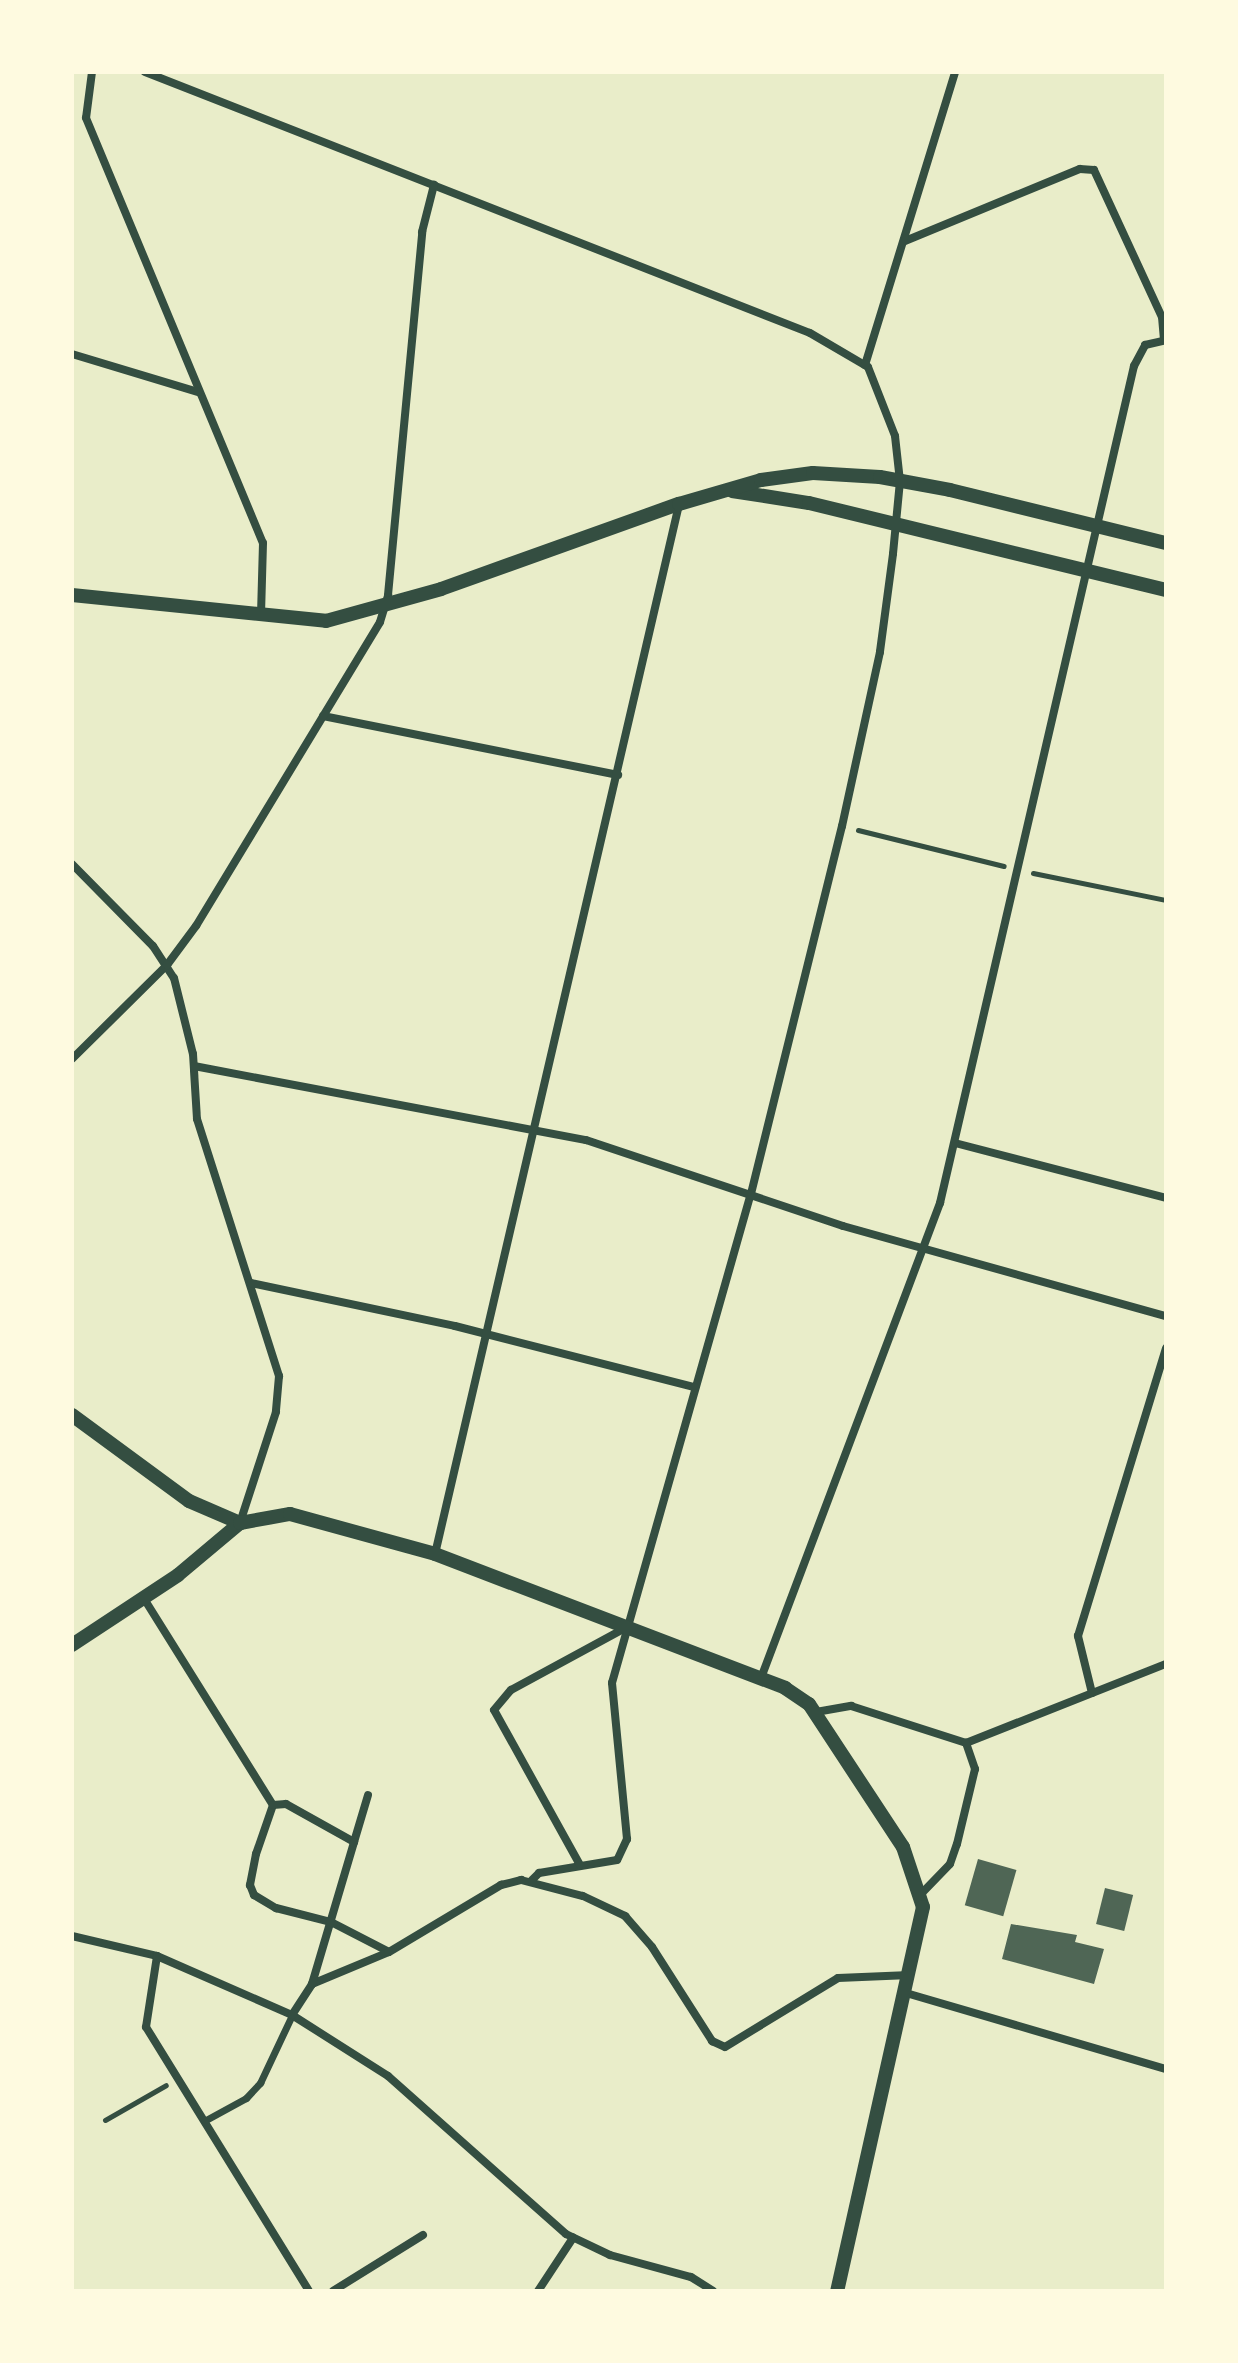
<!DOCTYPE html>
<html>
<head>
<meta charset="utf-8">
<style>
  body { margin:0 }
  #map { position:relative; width:1238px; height:2363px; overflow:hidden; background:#e9edc9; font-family:"Open Sans",sans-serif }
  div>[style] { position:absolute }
  .building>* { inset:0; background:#4f6655; transform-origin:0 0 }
  .path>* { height:5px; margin:-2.5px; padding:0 2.5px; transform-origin:2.5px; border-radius:2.5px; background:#344e41 }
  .pedestrian>* { height:7px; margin:-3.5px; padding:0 3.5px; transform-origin:3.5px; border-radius:3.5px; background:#344e41 }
  .minor>* { height:8px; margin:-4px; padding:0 4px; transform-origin:4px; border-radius:4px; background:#344e41 }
  .tertiary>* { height:14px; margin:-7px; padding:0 7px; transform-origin:7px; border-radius:7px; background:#344e41 }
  span { translate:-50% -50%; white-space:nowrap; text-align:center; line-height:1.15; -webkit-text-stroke:8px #fefae0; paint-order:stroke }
  .frame { position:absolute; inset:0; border:74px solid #fefae0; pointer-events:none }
</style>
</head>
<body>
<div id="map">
  <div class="building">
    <div style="left:978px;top:1859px;width:40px;height:48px;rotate:16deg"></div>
    <div style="left:1105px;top:1888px;width:29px;height:37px;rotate:14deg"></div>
    <div style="clip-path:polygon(1011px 1924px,1077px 1935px,1075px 1942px,1104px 1949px,1094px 1984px,1002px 1959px)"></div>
  </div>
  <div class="path">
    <div style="left:858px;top:830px;width:150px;rotate:13.9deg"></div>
    <div style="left:1033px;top:873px;width:136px;rotate:11.5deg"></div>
    <div style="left:105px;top:2120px;width:70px;rotate:-29.8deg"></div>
  </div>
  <div class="pedestrian">
    <div style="left:204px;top:2121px;width:48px;rotate:-28.7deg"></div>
    <div style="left:246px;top:2098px;width:21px;rotate:-47deg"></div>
    <div style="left:260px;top:2083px;width:75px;rotate:-64.8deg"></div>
  </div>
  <div class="minor">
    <div style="left:92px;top:72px;width:46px;rotate:97.4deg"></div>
    <div style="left:86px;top:118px;width:460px;rotate:67.4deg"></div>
    <div style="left:263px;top:543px;width:72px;rotate:91.6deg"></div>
    <div style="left:145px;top:72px;width:714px;rotate:21.43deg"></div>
    <div style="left:810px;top:333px;width:67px;rotate:30.4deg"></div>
    <div style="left:868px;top:367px;width:74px;rotate:68.6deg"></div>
    <div style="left:895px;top:436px;width:45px;rotate:83.7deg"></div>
    <div style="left:900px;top:481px;width:73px;rotate:95.5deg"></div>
    <div style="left:893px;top:554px;width:99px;rotate:97.6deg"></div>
    <div style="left:880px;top:652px;width:178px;rotate:102.3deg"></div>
    <div style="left:842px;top:826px;width:378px;rotate:103.9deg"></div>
    <div style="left:751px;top:1193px;width:509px;rotate:105.84deg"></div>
    <div style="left:612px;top:1683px;width:157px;rotate:84.5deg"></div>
    <div style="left:627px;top:1839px;width:23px;rotate:115deg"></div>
    <div style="left:617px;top:1860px;width:79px;rotate:170.5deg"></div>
    <div style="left:539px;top:1873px;width:10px;rotate:135deg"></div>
    <div style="left:905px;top:241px;width:189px;rotate:-22.4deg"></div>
    <div style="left:1080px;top:169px;width:14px;rotate:4deg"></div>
    <div style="left:1094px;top:170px;width:162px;rotate:65.2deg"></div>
    <div style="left:1162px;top:317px;width:23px;rotate:85deg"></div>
    <div style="left:72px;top:354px;width:132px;rotate:16.8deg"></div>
    <div style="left:865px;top:365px;width:307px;rotate:-72.9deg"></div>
    <div style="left:323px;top:716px;width:301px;rotate:11.3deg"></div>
    <div style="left:72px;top:864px;width:115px;rotate:45.4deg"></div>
    <div style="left:153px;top:946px;width:38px;rotate:57deg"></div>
    <div style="left:174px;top:978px;width:78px;rotate:76deg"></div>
    <div style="left:193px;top:1054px;width:65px;rotate:86.5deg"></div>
    <div style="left:197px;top:1119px;width:270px;rotate:72.3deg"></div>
    <div style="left:279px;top:1376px;width:36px;rotate:95deg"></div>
    <div style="left:276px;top:1412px;width:117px;rotate:108deg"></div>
    <div style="left:72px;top:1059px;width:134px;rotate:-44.7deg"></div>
    <div style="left:167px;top:965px;width:49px;rotate:-53.4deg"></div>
    <div style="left:196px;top:926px;width:355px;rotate:-58.8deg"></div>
    <div style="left:380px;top:622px;width:28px;rotate:-73deg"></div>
    <div style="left:388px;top:595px;width:365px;rotate:-84.6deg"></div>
    <div style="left:422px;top:232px;width:49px;rotate:-75.7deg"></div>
    <div style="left:194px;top:1066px;width:399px;rotate:10.7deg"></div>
    <div style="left:586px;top:1140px;width:271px;rotate:18.5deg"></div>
    <div style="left:843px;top:1226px;width:335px;rotate:15.6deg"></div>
    <div style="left:955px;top:1143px;width:218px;rotate:14.6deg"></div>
    <div style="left:251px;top:1283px;width:208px;rotate:11.9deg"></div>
    <div style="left:455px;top:1326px;width:248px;rotate:14.3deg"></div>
    <div style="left:435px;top:1554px;width:1077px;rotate:-76.91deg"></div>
    <div style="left:143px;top:1597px;width:245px;rotate:58deg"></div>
    <div style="left:273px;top:1805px;width:52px;rotate:109.1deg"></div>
    <div style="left:256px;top:1854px;width:32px;rotate:101deg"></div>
    <div style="left:250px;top:1885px;width:11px;rotate:68deg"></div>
    <div style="left:254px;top:1895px;width:26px;rotate:31deg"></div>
    <div style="left:276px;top:1908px;width:57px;rotate:14.3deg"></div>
    <div style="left:331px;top:1922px;width:65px;rotate:27.3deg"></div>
    <div style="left:761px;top:1678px;width:508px;rotate:-69.35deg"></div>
    <div style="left:940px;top:1203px;width:859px;rotate:-76.95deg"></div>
    <div style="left:1134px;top:366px;width:24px;rotate:-62deg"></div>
    <div style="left:1145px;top:345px;width:22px;rotate:-13deg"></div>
    <div style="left:1092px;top:1693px;width:59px;rotate:-103.8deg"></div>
    <div style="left:1078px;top:1636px;width:301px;rotate:-73deg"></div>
    <div style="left:816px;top:1712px;width:36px;rotate:-10deg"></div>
    <div style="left:851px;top:1706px;width:121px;rotate:17.8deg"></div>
    <div style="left:966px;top:1743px;width:215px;rotate:-21.6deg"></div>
    <div style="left:273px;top:1805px;width:13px;rotate:-4deg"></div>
    <div style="left:286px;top:1804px;width:78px;rotate:29.2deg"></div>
    <div style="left:354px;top:1842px;width:49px;rotate:-73.4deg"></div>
    <div style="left:580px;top:1865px;width:177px;rotate:-119deg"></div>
    <div style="left:494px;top:1710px;width:26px;rotate:-50deg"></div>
    <div style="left:511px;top:1690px;width:130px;rotate:-28.5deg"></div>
    <div style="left:922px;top:1893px;width:40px;rotate:-46deg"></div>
    <div style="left:950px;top:1864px;width:21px;rotate:-71deg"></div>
    <div style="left:957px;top:1844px;width:77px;rotate:-76.5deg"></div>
    <div style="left:975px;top:1769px;width:28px;rotate:-109deg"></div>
    <div style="left:72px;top:1936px;width:87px;rotate:13.2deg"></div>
    <div style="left:157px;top:1956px;width:147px;rotate:23.6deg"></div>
    <div style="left:292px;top:2015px;width:114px;rotate:32.4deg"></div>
    <div style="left:388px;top:2076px;width:238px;rotate:41.6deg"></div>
    <div style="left:566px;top:2234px;width:49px;rotate:25.5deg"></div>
    <div style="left:610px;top:2255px;width:84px;rotate:15.2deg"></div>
    <div style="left:691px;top:2277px;width:26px;rotate:32deg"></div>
    <div style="left:157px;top:1956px;width:72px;rotate:98.8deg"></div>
    <div style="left:146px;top:2027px;width:310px;rotate:58.3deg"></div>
    <div style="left:312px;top:1984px;width:83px;rotate:-22.6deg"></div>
    <div style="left:389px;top:1952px;width:131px;rotate:-30.9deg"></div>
    <div style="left:501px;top:1885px;width:21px;rotate:-14deg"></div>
    <div style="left:521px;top:1880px;width:64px;rotate:14.5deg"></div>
    <div style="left:583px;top:1896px;width:47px;rotate:25.5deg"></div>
    <div style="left:625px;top:1916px;width:41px;rotate:48.9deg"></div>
    <div style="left:652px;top:1947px;width:112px;rotate:57.4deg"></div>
    <div style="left:712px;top:2041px;width:14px;rotate:25deg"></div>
    <div style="left:725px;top:2047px;width:132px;rotate:-31.4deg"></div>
    <div style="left:838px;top:1978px;width:72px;rotate:-2.4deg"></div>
    <div style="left:906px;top:1993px;width:271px;rotate:16.3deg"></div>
    <div style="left:292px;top:2015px;width:37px;rotate:-57deg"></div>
    <div style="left:312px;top:1984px;width:148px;rotate:-73.5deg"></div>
    <div style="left:333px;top:2291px;width:106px;rotate:-31.9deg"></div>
    <div style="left:538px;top:2291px;width:64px;rotate:-56.6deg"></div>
  </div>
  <div class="tertiary">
    <div style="left:732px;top:491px;width:78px;rotate:8.9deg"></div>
    <div style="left:809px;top:503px;width:367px;rotate:13.7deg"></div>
    <div style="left:72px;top:595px;width:255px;rotate:5.8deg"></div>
    <div style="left:326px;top:621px;width:119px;rotate:-15.5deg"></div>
    <div style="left:441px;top:589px;width:253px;rotate:-19.7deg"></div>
    <div style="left:679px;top:504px;width:85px;rotate:-16.3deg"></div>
    <div style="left:761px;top:480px;width:52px;rotate:-7.7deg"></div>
    <div style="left:813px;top:473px;width:67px;rotate:3.4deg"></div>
    <div style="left:880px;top:477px;width:71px;rotate:10.5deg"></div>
    <div style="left:950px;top:490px;width:222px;rotate:13.8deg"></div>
    <div style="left:72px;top:1415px;width:145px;rotate:36.3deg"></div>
    <div style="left:189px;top:1501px;width:56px;rotate:23.3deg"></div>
    <div style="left:72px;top:1645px;width:127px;rotate:-33.4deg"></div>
    <div style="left:178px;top:1575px;width:81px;rotate:-40deg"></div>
    <div style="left:240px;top:1523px;width:51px;rotate:-10.2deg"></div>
    <div style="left:290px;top:1514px;width:150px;rotate:15.4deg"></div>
    <div style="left:435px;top:1554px;width:375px;rotate:20.9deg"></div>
    <div style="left:785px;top:1688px;width:29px;rotate:34deg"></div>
    <div style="left:809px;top:1704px;width:171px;rotate:56.7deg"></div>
    <div style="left:903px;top:1847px;width:63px;rotate:71.6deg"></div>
    <div style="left:923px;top:1907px;width:394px;rotate:102.6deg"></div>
  </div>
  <div class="frame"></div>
</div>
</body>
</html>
